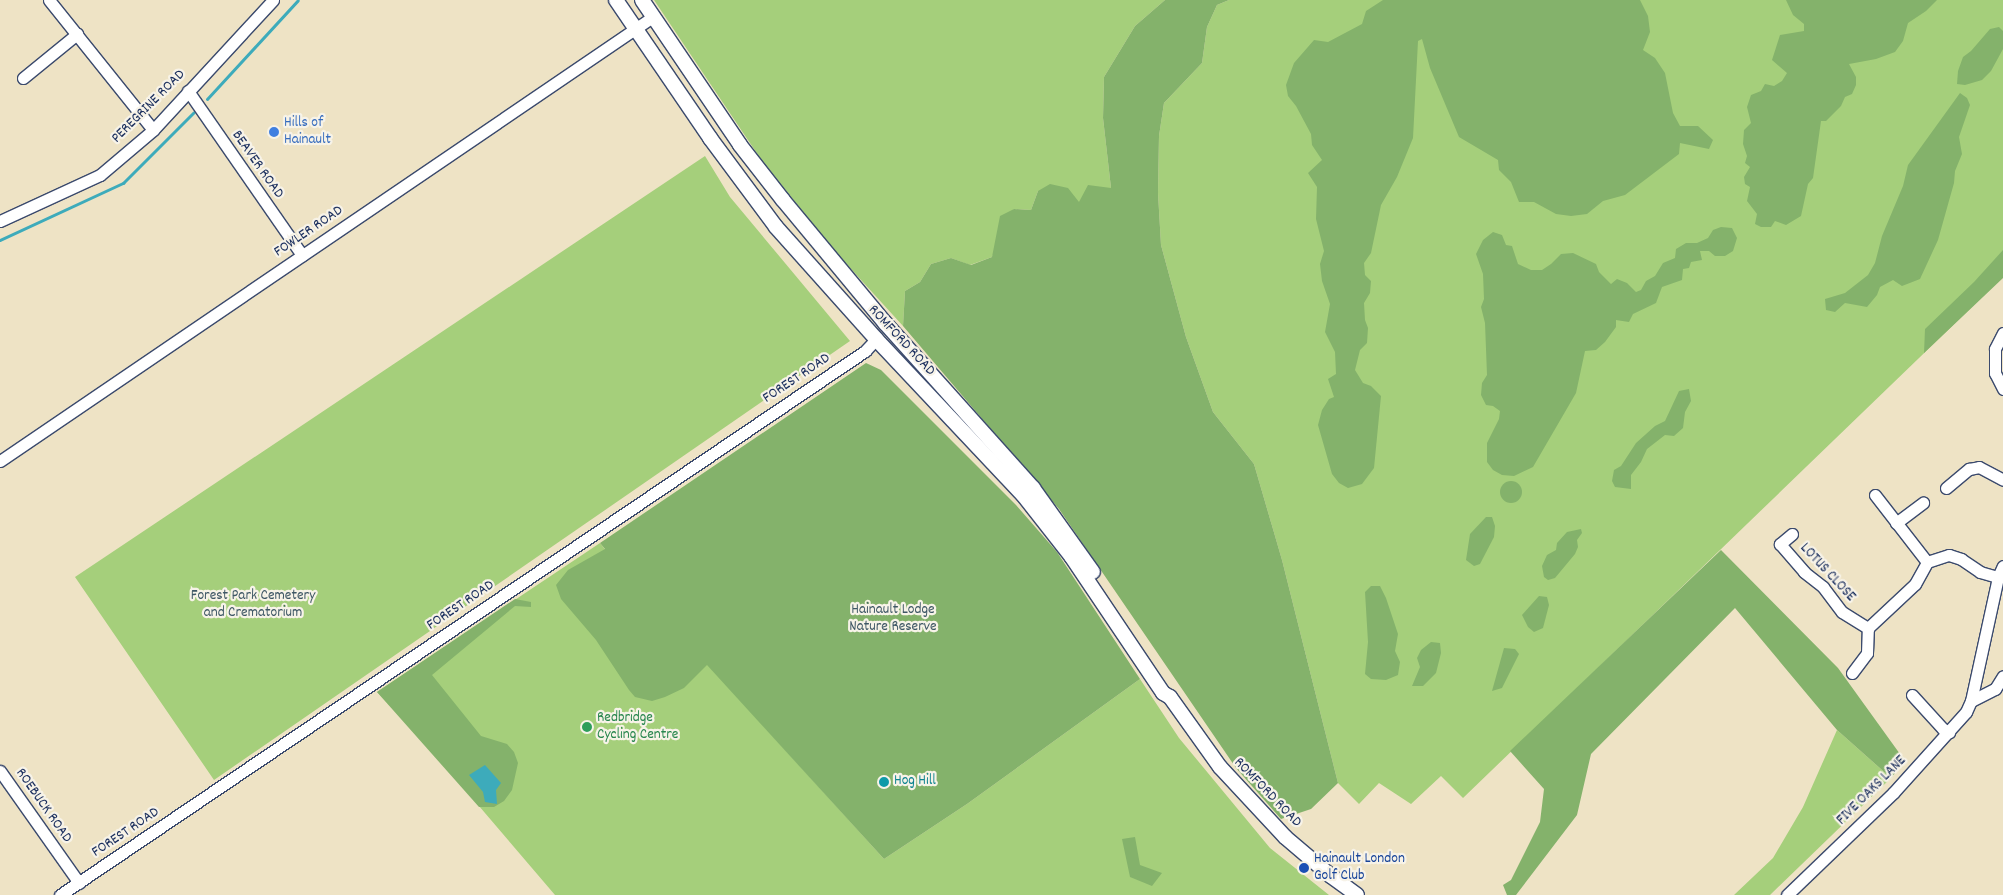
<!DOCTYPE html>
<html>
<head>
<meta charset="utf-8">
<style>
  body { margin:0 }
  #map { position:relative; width:2003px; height:895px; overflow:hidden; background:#eee3c5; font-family:Dekko,sans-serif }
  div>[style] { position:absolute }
  .green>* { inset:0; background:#a5cf7b }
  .forest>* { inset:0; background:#84b26b }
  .round { border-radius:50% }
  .water>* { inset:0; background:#3dabbb }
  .stream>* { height:3px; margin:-1.5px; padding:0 1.5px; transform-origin:1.5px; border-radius:1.5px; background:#3dabbb }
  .roads { filter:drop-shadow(1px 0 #3b4a6d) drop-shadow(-1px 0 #3b4a6d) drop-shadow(0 1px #3b4a6d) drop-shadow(0 -1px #3b4a6d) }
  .minor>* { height:11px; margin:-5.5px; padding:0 5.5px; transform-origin:5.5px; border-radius:5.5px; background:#fff }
  .major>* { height:14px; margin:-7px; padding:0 7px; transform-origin:7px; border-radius:7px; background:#fff }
  .dots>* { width:14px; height:14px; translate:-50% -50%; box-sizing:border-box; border:2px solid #f7f3e8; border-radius:50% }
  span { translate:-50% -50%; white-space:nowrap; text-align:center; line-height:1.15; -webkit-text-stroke:4.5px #f7f3e8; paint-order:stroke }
  .street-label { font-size:15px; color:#1b2f5e }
  .shop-label { font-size:15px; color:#366cbe }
  .left { translate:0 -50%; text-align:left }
  .park-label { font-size:15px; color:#3e5765 }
  .leisure-label { font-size:15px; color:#27864d }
  .culture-label { font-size:15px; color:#0d838f }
  .transit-label { font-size:15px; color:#164399 }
</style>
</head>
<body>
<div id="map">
  <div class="green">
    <div style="clip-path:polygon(654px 0,1165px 0,1135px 26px,1104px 77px,1103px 118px,1111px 188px,1079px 203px,1038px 191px,1031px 210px,1014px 209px,992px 257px,970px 265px,951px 258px,931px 264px,920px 282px,905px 291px,903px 326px,831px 247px,760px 158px)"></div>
    <div style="clip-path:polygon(1229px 0,2003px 0,2003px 277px,1463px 798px,1441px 776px,1411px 804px,1379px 783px,1359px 804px,1338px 783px,1282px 560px,1254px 464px,1213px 412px,1186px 337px,1161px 245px,1158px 193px,1159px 136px,1164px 103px,1202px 63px,1207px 27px,1217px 5px)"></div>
    <div style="clip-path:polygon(705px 156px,730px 197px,850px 341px,214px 780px,75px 577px)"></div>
    <div style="clip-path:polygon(600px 543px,615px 562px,884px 859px,967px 804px,1140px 679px,1179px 738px,1270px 848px,1329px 895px,555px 895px,432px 751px,377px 692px)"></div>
    <div style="clip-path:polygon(1837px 730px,1891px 778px,1770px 895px,1734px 895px,1773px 858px,1803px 807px)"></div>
  </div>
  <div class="forest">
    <div style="clip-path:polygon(1165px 0,1229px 0,1217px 5px,1207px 27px,1202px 63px,1164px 103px,1159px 136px,1158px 193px,1161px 245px,1186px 337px,1213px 412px,1254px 464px,1282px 560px,1338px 783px,1311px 809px,1281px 819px,1236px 768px,1059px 509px,903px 326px,905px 291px,920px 282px,931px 264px,951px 258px,971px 265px,992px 257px,1000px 216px,1014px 209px,1031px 210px,1038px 191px,1050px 184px,1068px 188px,1079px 202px,1088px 185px,1111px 188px,1103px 118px,1104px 77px,1135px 26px)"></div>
    <div style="clip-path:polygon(1383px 0,1640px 0,1648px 16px,1650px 32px,1643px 50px,1655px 58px,1665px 73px,1673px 113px,1680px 126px,1698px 126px,1713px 140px,1709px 149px,1680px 143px,1679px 154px,1625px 195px,1603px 201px,1587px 214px,1571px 216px,1556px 214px,1534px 202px,1519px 202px,1511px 182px,1499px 170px,1498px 160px,1459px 137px,1430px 68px,1422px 39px,1418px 41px,1413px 138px,1397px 177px,1381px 205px,1371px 253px,1364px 263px,1365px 275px,1371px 281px,1370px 293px,1364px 303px,1365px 320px,1368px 328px,1367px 343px,1360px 350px,1355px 370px,1363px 383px,1371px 386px,1381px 396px,1374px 468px,1362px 484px,1348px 488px,1339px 483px,1332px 474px,1318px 425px,1322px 410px,1329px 399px,1334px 397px,1328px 379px,1336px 374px,1335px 352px,1325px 332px,1330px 304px,1322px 281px,1320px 264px,1324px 251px,1316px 219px,1317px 187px,1308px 173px,1322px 160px,1312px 145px,1311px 134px,1296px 106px,1288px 96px,1286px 85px,1294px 63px,1314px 40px,1328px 42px,1362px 24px,1366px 11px)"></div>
    <div style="clip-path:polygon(1786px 0,1937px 0,1926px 11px,1908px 23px,1903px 41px,1895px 52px,1876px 59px,1849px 64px,1856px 77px,1856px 85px,1852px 94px,1845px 97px,1841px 106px,1826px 121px,1821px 121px,1813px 178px,1808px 184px,1801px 216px,1786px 225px,1775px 221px,1771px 227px,1761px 227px,1755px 224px,1757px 214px,1747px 201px,1750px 187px,1745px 184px,1744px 177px,1750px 167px,1745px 163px,1747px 156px,1743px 144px,1744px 130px,1751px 123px,1747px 107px,1751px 95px,1761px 91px,1765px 84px,1774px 86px,1782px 81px,1787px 73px,1772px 60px,1780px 35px,1804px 31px,1804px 24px,1793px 15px)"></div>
    <div style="clip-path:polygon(1999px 27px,2003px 31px,2003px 49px,1991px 71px,1982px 80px,1965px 85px,1957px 84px,1958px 71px,1963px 57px,1971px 51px,1990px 29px)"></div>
    <div style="clip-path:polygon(1960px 93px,1967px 98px,1970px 105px,1959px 137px,1962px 154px,1955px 171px,1954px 183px,1938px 240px,1920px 279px,1902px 286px,1893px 280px,1880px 287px,1877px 295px,1867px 307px,1845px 303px,1835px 312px,1826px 310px,1825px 299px,1845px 293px,1868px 275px,1875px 263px,1882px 236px,1903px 186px,1908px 165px)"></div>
    <div style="clip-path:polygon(1721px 227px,1732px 228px,1737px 238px,1733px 251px,1725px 256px,1715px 256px,1709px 251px,1700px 251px,1702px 260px,1691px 262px,1689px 268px,1683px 269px,1682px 280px,1662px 287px,1656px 303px,1633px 314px,1629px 322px,1616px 320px,1616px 327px,1605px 342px,1596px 350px,1585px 351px,1576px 393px,1533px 467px,1514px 476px,1502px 475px,1493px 470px,1487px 462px,1487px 443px,1499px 419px,1500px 411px,1493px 406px,1486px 405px,1481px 395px,1482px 383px,1487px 375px,1485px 323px,1481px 307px,1484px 299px,1483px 274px,1476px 254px,1483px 240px,1493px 232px,1502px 235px,1506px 245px,1512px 246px,1518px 264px,1531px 270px,1542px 270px,1551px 264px,1561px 254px,1573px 253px,1596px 264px,1599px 272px,1611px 284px,1617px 279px,1627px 283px,1636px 292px,1641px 290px,1646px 281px,1655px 276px,1663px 263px,1675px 258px,1676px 249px,1686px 243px,1697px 243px,1708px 238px,1713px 230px)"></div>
    <div style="clip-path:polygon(2003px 250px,2003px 278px,1924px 353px,1925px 329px,1974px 282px)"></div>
    <div style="clip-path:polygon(866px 363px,881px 370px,1016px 505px,1057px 552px,1140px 679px,967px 804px,884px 859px,707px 665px,684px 688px,665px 697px,652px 701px,635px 697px,629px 690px,596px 640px,561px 599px,556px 585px,568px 570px,605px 549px,600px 543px)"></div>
    <div style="clip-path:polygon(1689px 389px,1691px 401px,1685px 412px,1683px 428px,1674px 436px,1665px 435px,1647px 449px,1641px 462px,1631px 475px,1631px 489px,1615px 487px,1612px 481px,1614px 470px,1621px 466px,1636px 443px,1655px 426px,1665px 421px,1679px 391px)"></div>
    <div class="round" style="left:1500px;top:481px;width:22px;height:22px"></div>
    <div style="clip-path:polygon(1486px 517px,1492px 517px,1495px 526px,1494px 537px,1480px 564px,1474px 566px,1466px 560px,1470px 534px)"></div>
    <div style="clip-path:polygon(1581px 529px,1582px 533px,1577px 540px,1578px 547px,1575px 554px,1555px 578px,1548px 580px,1544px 577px,1542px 566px,1547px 555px,1556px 550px,1557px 543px,1567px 532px)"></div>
    <div style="clip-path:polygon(1721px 550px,1838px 668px,1905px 761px,1891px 778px,1837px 730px,1735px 608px,1591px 754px,1577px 815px,1516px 895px,1507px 895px,1503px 885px,1511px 880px,1540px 822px,1544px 789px,1510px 751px)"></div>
    <div style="clip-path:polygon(1371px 586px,1380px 586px,1386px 598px,1398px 634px,1395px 651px,1400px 662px,1398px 675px,1386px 680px,1371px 679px,1365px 674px,1368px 642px,1365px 592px)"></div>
    <div style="clip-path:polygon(1539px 596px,1547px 597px,1549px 605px,1543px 628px,1534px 632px,1528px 627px,1522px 615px)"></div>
    <div style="clip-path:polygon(515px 599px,531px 602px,531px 607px,515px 606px,432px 675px,481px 736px,507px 744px,514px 752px,518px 763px,512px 790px,504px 801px,494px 807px,479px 807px,377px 692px)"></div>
    <div style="clip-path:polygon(1431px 642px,1440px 643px,1441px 653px,1436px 673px,1423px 686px,1412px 686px,1420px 667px,1417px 658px,1421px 650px)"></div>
    <div style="clip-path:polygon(1504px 648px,1515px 649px,1519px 654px,1502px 688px,1492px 691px)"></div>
    <div style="clip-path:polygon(1135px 837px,1140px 865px,1162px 873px,1152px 886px,1130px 877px,1122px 839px)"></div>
  </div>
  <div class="water">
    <div style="clip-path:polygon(485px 765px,501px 783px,496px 790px,497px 804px,485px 802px,483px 792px,469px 775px)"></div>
  </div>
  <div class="stream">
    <div style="left:207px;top:99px;width:134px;rotate:-47.4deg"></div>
    <div style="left:0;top:240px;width:136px;rotate:-24.9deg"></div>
    <div style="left:123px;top:183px;width:100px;rotate:-45deg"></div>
  </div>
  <div class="roads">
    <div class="minor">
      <div style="left:49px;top:0;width:166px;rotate:51.3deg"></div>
      <div style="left:23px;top:78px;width:70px;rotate:-39.2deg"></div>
      <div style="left:188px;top:91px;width:200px;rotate:55.2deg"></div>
      <div style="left:0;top:221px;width:110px;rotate:-24.7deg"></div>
      <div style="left:100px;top:175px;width:70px;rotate:-40.3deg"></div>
      <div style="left:153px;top:130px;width:177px;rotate:-47.3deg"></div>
      <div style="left:2003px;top:333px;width:18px;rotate:117deg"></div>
      <div style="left:1995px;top:349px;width:24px;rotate:90deg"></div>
      <div style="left:1995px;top:373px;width:18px;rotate:63deg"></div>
      <div style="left:0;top:461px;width:791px;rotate:-34.23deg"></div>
      <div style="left:1946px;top:488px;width:30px;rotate:-40deg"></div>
      <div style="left:1969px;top:469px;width:10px;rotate:-11deg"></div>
      <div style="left:1979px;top:467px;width:27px;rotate:28deg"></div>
      <div style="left:1875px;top:495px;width:85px;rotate:52.2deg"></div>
      <div style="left:1896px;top:523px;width:34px;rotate:-37deg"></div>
      <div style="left:1792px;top:534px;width:16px;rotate:140deg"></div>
      <div style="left:1780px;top:544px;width:37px;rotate:49deg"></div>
      <div style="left:1804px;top:572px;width:24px;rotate:38deg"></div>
      <div style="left:1823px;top:587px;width:31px;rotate:53deg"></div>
      <div style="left:1842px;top:612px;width:31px;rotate:32deg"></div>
      <div style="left:1852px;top:673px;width:25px;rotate:-53deg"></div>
      <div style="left:1867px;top:653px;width:25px;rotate:-88deg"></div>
      <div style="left:1868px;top:628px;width:64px;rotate:-43.1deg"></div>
      <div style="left:1915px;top:584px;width:25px;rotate:-61deg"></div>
      <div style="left:1927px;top:562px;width:23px;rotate:-18deg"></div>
      <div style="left:1949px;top:555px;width:13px;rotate:18deg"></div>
      <div style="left:1961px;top:559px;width:23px;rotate:34deg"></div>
      <div style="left:1980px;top:572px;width:19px;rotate:16deg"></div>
      <div style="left:1912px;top:695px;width:46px;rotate:47.6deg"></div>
      <div style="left:1943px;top:729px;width:7px;rotate:27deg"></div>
      <div style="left:1971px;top:701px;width:27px;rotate:-27deg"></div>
      <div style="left:1995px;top:689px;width:15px;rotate:-58deg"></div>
      <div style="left:0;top:771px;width:137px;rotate:54.8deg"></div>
      <div style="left:60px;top:895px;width:972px;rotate:-34.05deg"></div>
      <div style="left:865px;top:351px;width:16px;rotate:-47deg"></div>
      <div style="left:1787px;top:895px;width:147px;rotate:-43.9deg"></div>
      <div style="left:1893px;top:793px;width:109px;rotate:-48deg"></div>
      <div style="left:1966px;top:712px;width:12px;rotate:-66deg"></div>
      <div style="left:1971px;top:701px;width:127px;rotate:-77.7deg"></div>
      <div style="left:1998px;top:577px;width:12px;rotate:-66deg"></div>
    </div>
    <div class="major">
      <div style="left:616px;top:0;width:167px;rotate:55.7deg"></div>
      <div style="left:710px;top:138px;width:111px;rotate:53.4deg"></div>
      <div style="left:776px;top:227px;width:150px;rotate:48.2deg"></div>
      <div style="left:876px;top:339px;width:214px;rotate:46.7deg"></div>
      <div style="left:1023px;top:495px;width:78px;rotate:51.8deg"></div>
      <div style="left:1071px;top:556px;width:165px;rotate:56.1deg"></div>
      <div style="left:1163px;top:693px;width:8px;rotate:30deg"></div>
      <div style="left:1170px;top:697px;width:86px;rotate:54.5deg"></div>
      <div style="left:1220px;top:767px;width:96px;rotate:47.1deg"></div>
      <div style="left:1285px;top:837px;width:60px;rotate:40.3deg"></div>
      <div style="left:1331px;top:876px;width:32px;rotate:36deg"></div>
      <div style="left:642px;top:0;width:175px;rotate:55.9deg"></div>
      <div style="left:740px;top:145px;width:70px;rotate:52deg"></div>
      <div style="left:783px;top:200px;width:160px;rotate:50.3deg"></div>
      <div style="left:885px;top:323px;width:222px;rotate:48.1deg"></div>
      <div style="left:1033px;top:488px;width:103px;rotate:54.5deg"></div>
    </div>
  </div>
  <div class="dots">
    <div style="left:274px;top:132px;background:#3f7fe0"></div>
    <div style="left:587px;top:727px;background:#2e9e5b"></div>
    <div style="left:884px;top:782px;background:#0f9aa8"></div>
    <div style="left:1304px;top:868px;background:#1a4fb4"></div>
  </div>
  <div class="street-label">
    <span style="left:149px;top:107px;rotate:-45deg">PEREGRINE ROAD</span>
    <span style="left:257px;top:165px;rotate:55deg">BEAVER ROAD</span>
    <span style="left:309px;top:232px;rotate:-34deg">FOWLER ROAD</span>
    <span style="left:901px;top:341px;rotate:47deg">ROMFORD ROAD</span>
    <span style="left:797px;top:379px;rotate:-34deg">FOREST ROAD</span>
    <span style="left:1827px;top:573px;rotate:47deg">LOTUS CLOSE</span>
    <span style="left:461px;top:606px;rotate:-34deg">FOREST ROAD</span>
    <span style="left:1872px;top:791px;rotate:-45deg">FIVE OAKS LANE</span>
    <span style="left:1267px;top:793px;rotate:46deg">ROMFORD ROAD</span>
    <span style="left:43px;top:806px;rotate:55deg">ROEBUCK ROAD</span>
    <span style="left:126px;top:833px;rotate:-34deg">FOREST ROAD</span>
  </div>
  <div class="shop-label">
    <span class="left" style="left:284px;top:132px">Hills of<br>Hainault</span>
  </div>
  <div class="park-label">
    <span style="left:253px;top:605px">Forest Park Cemetery<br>and Crematorium</span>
    <span style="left:893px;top:619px">Hainault Lodge<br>Nature Reserve</span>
  </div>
  <div class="leisure-label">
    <span class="left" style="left:597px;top:727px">Redbridge<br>Cycling Centre</span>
  </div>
  <div class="culture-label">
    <span class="left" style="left:894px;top:782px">Hog Hill</span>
  </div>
  <div class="transit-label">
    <span class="left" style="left:1314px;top:868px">Hainault London<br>Golf Club</span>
  </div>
</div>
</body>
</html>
